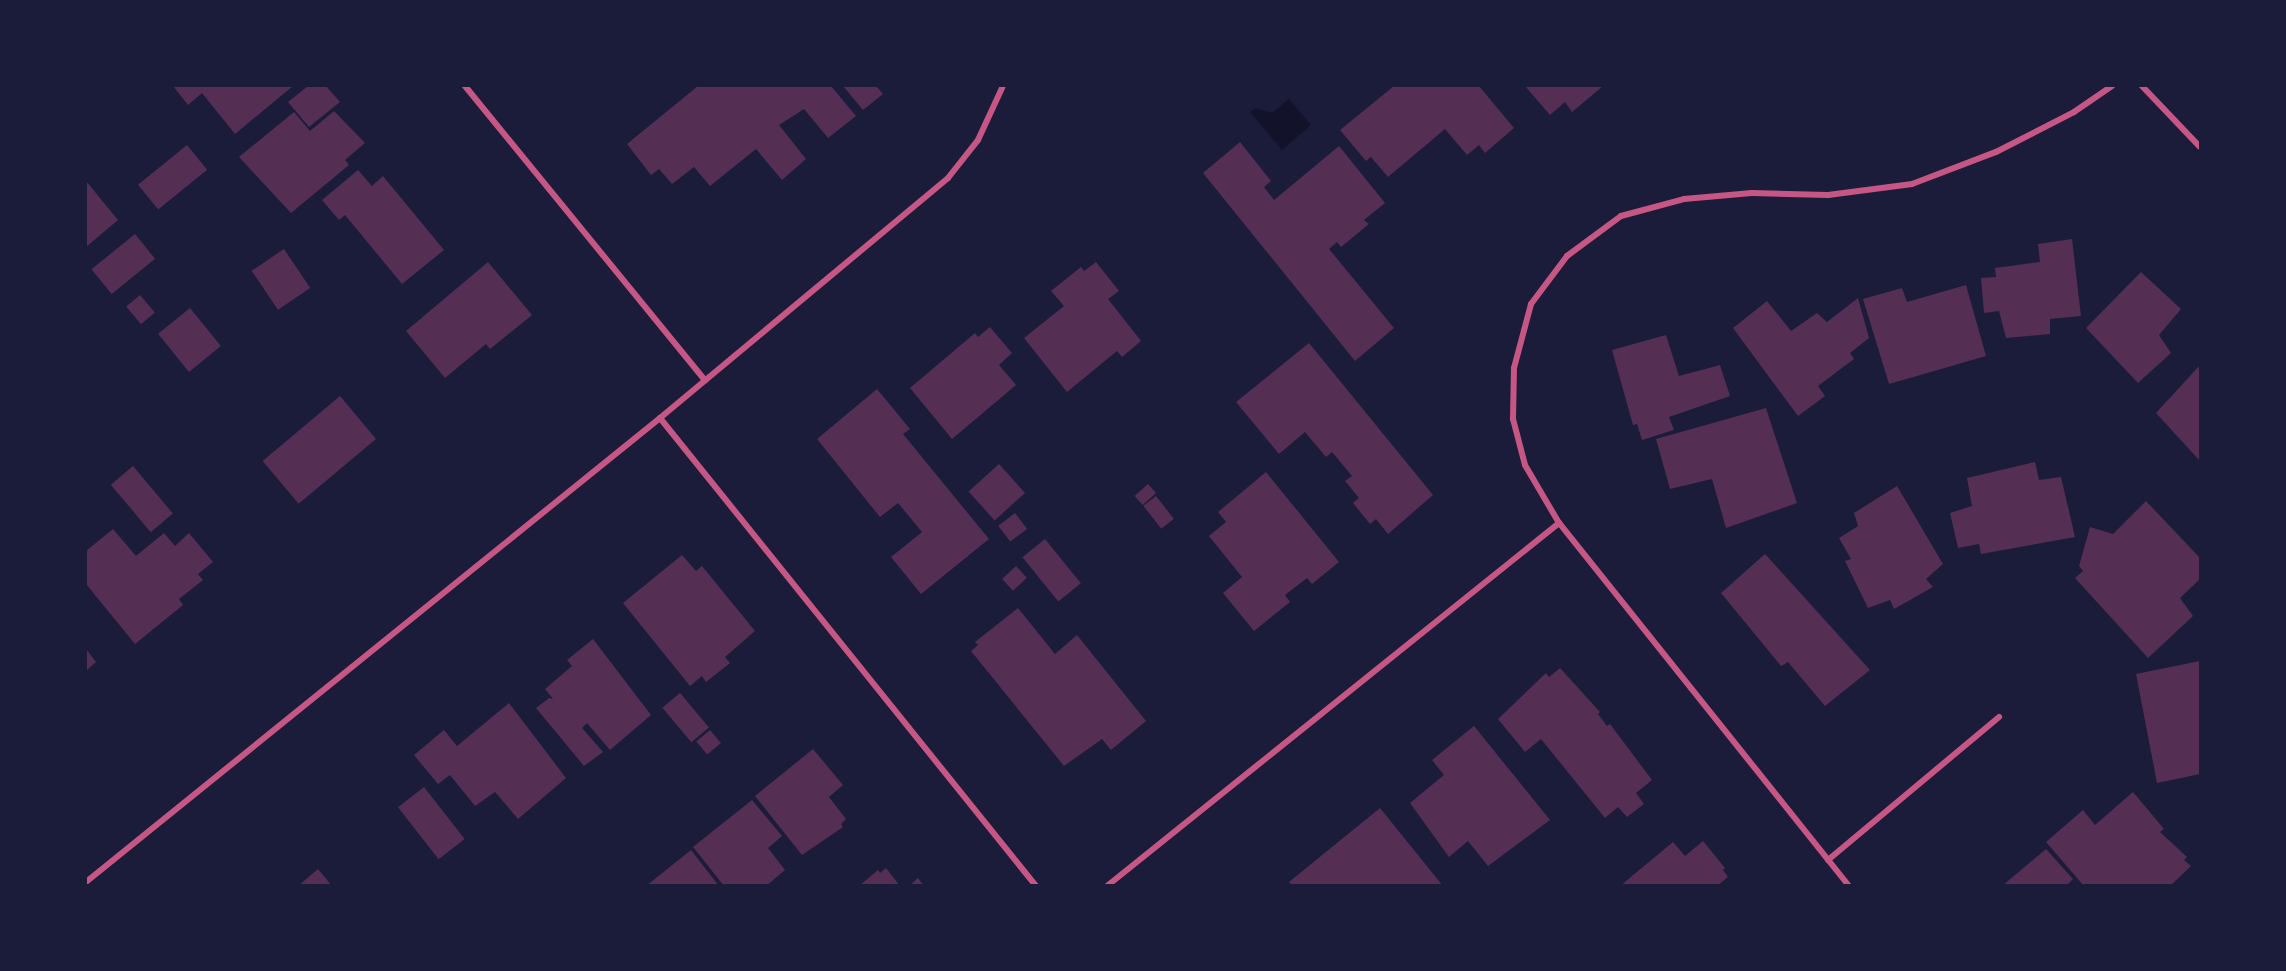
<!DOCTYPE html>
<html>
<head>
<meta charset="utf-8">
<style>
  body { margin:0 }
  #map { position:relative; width:2286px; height:971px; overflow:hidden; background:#1b1b3a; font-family:Barlow,sans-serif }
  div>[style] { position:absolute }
  .water>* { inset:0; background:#12122b }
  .building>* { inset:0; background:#542f53; transform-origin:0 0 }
  .minor>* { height:6px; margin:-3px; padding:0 3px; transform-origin:3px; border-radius:3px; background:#c65784 }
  span { translate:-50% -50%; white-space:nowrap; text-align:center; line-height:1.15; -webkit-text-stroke:5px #1b1b3a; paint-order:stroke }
  .frame { position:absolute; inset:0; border:87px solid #1b1b3a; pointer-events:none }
</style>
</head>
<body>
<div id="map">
  <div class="water">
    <div style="clip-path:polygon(1289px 99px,1311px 125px,1282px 150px,1250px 112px,1256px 108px,1272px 113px)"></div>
  </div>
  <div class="building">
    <div style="clip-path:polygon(173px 86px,293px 86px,235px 134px,202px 93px,188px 105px)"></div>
    <div style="clip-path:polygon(308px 86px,326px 86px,340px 102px,309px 127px,288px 102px)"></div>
    <div style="clip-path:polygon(698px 86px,831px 86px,856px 116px,828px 138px,804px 109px,779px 125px,806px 159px,782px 180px,756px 149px,710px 186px,694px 167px,672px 184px,659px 169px,651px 175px,627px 144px)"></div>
    <div style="clip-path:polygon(843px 86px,876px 86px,883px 94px,863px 110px)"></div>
    <div style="clip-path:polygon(1394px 86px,1479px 86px,1514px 128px,1485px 153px,1479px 145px,1467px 155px,1445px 129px,1388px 177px,1371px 157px,1366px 161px,1340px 130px)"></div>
    <div style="clip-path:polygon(1525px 86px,1603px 86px,1572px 112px,1565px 102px,1550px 115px)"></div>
    <div style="clip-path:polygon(334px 111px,365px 143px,345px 160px,349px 165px,291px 213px,239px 157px,294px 112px,310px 131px)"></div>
    <div style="clip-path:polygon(1240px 142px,1271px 181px,1264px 187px,1274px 200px,1339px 146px,1385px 203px,1364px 220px,1369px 224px,1341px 247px,1337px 242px,1329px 249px,1394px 328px,1355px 361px,1203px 173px)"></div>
    <div style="left:187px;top:145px;width:32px;height:63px;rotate:51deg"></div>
    <div style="clip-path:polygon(358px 170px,372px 186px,383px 176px,444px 250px,402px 284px,345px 215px,339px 220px,322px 200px)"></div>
    <div style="clip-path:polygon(86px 181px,118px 220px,86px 247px)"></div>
    <div style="left:135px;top:234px;width:32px;height:56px;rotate:51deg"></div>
    <div style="clip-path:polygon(2072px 239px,2081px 316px,2050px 319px,2050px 334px,2006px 338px,1999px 311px,1984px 313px,1981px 278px,1996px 277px,1995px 268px,2040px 262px,2038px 244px)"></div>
    <div style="left:284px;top:249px;width:47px;height:39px;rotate:56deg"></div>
    <div style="clip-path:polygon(488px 262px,532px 315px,490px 349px,486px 344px,445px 378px,406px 331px)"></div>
    <div style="clip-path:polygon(1096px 262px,1119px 291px,1108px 299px,1141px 341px,1122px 357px,1117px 351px,1067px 392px,1024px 338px,1064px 306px,1051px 291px,1081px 267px,1084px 271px)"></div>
    <div style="clip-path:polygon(2141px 272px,2181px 309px,2159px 335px,2171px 353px,2138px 383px,2086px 328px)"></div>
    <div style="clip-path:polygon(1966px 285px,1986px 356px,1889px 384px,1863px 299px,1902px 288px,1907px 302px)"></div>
    <div style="left:140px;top:295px;width:23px;height:18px;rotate:50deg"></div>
    <div style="clip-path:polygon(1858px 298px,1869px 338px,1850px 353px,1854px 359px,1818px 386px,1825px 396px,1798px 416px,1733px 328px,1767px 301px,1791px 331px,1817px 313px,1827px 322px)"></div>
    <div style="left:190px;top:308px;width:49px;height:41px;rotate:51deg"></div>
    <div style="clip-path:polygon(990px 327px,1012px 353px,999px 365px,1016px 385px,952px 439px,910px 388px,975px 333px,978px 337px)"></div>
    <div style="clip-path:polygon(1666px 335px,1679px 376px,1720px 365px,1730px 396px,1669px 417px,1674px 430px,1642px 440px,1637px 424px,1633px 425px,1612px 350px)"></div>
    <div style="clip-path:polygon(1309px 343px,1433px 495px,1388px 534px,1376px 519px,1370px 524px,1353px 503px,1359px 498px,1345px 481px,1352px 476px,1332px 452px,1326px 457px,1305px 432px,1279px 454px,1236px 402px)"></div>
    <div style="clip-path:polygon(2200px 365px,2200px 461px,2156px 413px)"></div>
    <div style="clip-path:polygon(877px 389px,910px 429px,903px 434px,989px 539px,921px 594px,891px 557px,922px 532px,898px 503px,880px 517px,817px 439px)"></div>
    <div style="left:340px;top:396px;width:56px;height:101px;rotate:50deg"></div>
    <div style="clip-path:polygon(1766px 408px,1797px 503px,1726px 528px,1712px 479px,1670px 489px,1656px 439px)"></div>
    <div style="clip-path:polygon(2035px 462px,2039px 480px,2061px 477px,2075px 537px,1981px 554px,1979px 544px,1958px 548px,1950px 513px,1972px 506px,1967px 478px)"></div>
    <div style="left:999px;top:464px;width:39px;height:41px;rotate:48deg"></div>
    <div style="left:133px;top:466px;width:62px;height:29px;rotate:50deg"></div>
    <div style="clip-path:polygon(1266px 472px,1339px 562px,1312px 584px,1307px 578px,1285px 595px,1290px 602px,1254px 631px,1223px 593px,1242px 577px,1209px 536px,1226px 522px,1218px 512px)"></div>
    <div style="left:1148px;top:484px;width:12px;height:18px;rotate:48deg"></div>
    <div style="clip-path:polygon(1897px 486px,1943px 564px,1926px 579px,1933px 587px,1894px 609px,1890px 600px,1868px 608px,1845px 561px,1851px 559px,1839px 538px,1858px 526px,1854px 513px)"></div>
    <div style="left:1156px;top:496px;width:29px;height:16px;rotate:52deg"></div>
    <div style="clip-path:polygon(2146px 501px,2200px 558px,2200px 579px,2180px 598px,2193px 616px,2148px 658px,2075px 578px,2083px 571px,2079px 566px,2090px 527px,2113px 534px)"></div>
    <div style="left:1015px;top:513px;width:20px;height:21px;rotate:53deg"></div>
    <div style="clip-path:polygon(113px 529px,136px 556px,164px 533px,175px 546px,189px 533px,213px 562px,198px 574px,203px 580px,179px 599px,183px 605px,135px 644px,86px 584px,86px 551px)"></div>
    <div style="left:1045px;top:539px;width:57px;height:29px;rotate:51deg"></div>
    <div style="clip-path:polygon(1765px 554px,1870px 670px,1825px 706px,1788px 662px,1781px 666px,1721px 593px)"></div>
    <div style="clip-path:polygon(682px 555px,696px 571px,702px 566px,755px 631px,725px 657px,730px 663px,706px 682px,702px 676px,690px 686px,623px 603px)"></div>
    <div style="left:1016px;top:566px;width:16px;height:19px;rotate:47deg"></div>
    <div style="clip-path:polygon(1018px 608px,1055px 654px,1077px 635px,1146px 721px,1111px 750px,1102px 739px,1064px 766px,971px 651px,978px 645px,975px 642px)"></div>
    <div style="clip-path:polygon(593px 639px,651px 715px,610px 750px,587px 723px,582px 728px,603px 752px,584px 766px,536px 708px,549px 698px,553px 699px,545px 689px,572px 666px,567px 660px)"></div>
    <div style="clip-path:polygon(86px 649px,96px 662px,86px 671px)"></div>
    <div style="clip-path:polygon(2200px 661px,2200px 774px,2157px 783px,2136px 674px)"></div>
    <div style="clip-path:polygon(1560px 668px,1600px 712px,1598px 714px,1607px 726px,1610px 724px,1652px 780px,1636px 793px,1644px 804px,1627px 817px,1618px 807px,1605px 818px,1541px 739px,1525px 752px,1498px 719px,1546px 673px,1549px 677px)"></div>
    <div style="left:680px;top:693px;width:45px;height:23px;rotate:50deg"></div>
    <div style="clip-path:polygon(509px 703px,566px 778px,518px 819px,495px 792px,475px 806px,450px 775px,438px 784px,414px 755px,444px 730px,457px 746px)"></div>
    <div style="clip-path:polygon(1474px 726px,1550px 820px,1488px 866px,1468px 841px,1449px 857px,1410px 803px,1444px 775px,1432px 760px)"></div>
    <div style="left:710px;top:730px;width:17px;height:18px;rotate:50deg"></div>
    <div style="clip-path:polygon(813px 749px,843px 785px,829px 797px,846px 819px,841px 824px,843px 827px,802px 855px,755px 796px)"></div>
    <div style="left:424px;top:787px;width:66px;height:33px;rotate:52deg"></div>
    <div style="clip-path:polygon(2133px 792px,2164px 829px,2160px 832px,2187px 857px,2184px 860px,2191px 866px,2170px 886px,2084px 886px,2046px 842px,2083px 810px,2095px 825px)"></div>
    <div style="clip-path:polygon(752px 800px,782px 836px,768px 848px,785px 870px,766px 886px,724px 886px,693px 847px)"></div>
    <div style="clip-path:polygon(1380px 808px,1443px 886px,1292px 886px,1289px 882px)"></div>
    <div style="clip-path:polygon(1703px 841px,1725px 868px,1723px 870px,1728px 877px,1717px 886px,1620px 886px,1673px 842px,1685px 856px)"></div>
    <div style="clip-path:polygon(2046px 849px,2073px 879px,2066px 886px,2002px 886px)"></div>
    <div style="clip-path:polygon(691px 850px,719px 886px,646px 886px)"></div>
    <div style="clip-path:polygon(886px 868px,900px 886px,859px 886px,878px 870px,880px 873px)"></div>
    <div style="clip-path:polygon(318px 869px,332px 886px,298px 886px)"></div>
    <div style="clip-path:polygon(918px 878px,924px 886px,909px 886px)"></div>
  </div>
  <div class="minor">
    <div style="left:465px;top:86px;width:380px;rotate:50.8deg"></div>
    <div style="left:2142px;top:86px;width:84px;rotate:46.4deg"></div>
    <div style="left:660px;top:418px;width:600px;rotate:51.22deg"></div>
    <div style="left:1828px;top:860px;width:223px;rotate:-39.9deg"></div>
    <div style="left:86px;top:882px;width:738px;rotate:-38.95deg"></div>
    <div style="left:660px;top:418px;width:375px;rotate:-39.8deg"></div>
    <div style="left:948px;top:178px;width:48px;rotate:-51.7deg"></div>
    <div style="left:978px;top:140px;width:60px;rotate:-65.2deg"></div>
    <div style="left:1107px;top:886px;width:580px;rotate:-38.77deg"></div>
    <div style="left:1849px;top:886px;width:465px;rotate:-128.6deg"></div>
    <div style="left:1559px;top:523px;width:67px;rotate:-120.4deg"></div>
    <div style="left:1525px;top:465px;width:48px;rotate:-104.6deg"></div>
    <div style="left:1513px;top:419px;width:51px;rotate:-88.9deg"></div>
    <div style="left:1514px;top:368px;width:66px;rotate:-75.1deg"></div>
    <div style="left:1531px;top:304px;width:60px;rotate:-53.1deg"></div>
    <div style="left:1567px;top:256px;width:67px;rotate:-36.5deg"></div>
    <div style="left:1621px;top:216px;width:65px;rotate:-15.1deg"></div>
    <div style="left:1684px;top:199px;width:68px;rotate:-5deg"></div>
    <div style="left:1752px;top:193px;width:76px;rotate:1.5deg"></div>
    <div style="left:1828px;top:195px;width:85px;rotate:-7.5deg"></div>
    <div style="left:1912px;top:184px;width:90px;rotate:-20.9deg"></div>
    <div style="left:1996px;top:152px;width:88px;rotate:-27.1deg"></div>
    <div style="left:2074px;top:112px;width:46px;rotate:-34.4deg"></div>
  </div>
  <div class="frame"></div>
</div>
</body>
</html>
